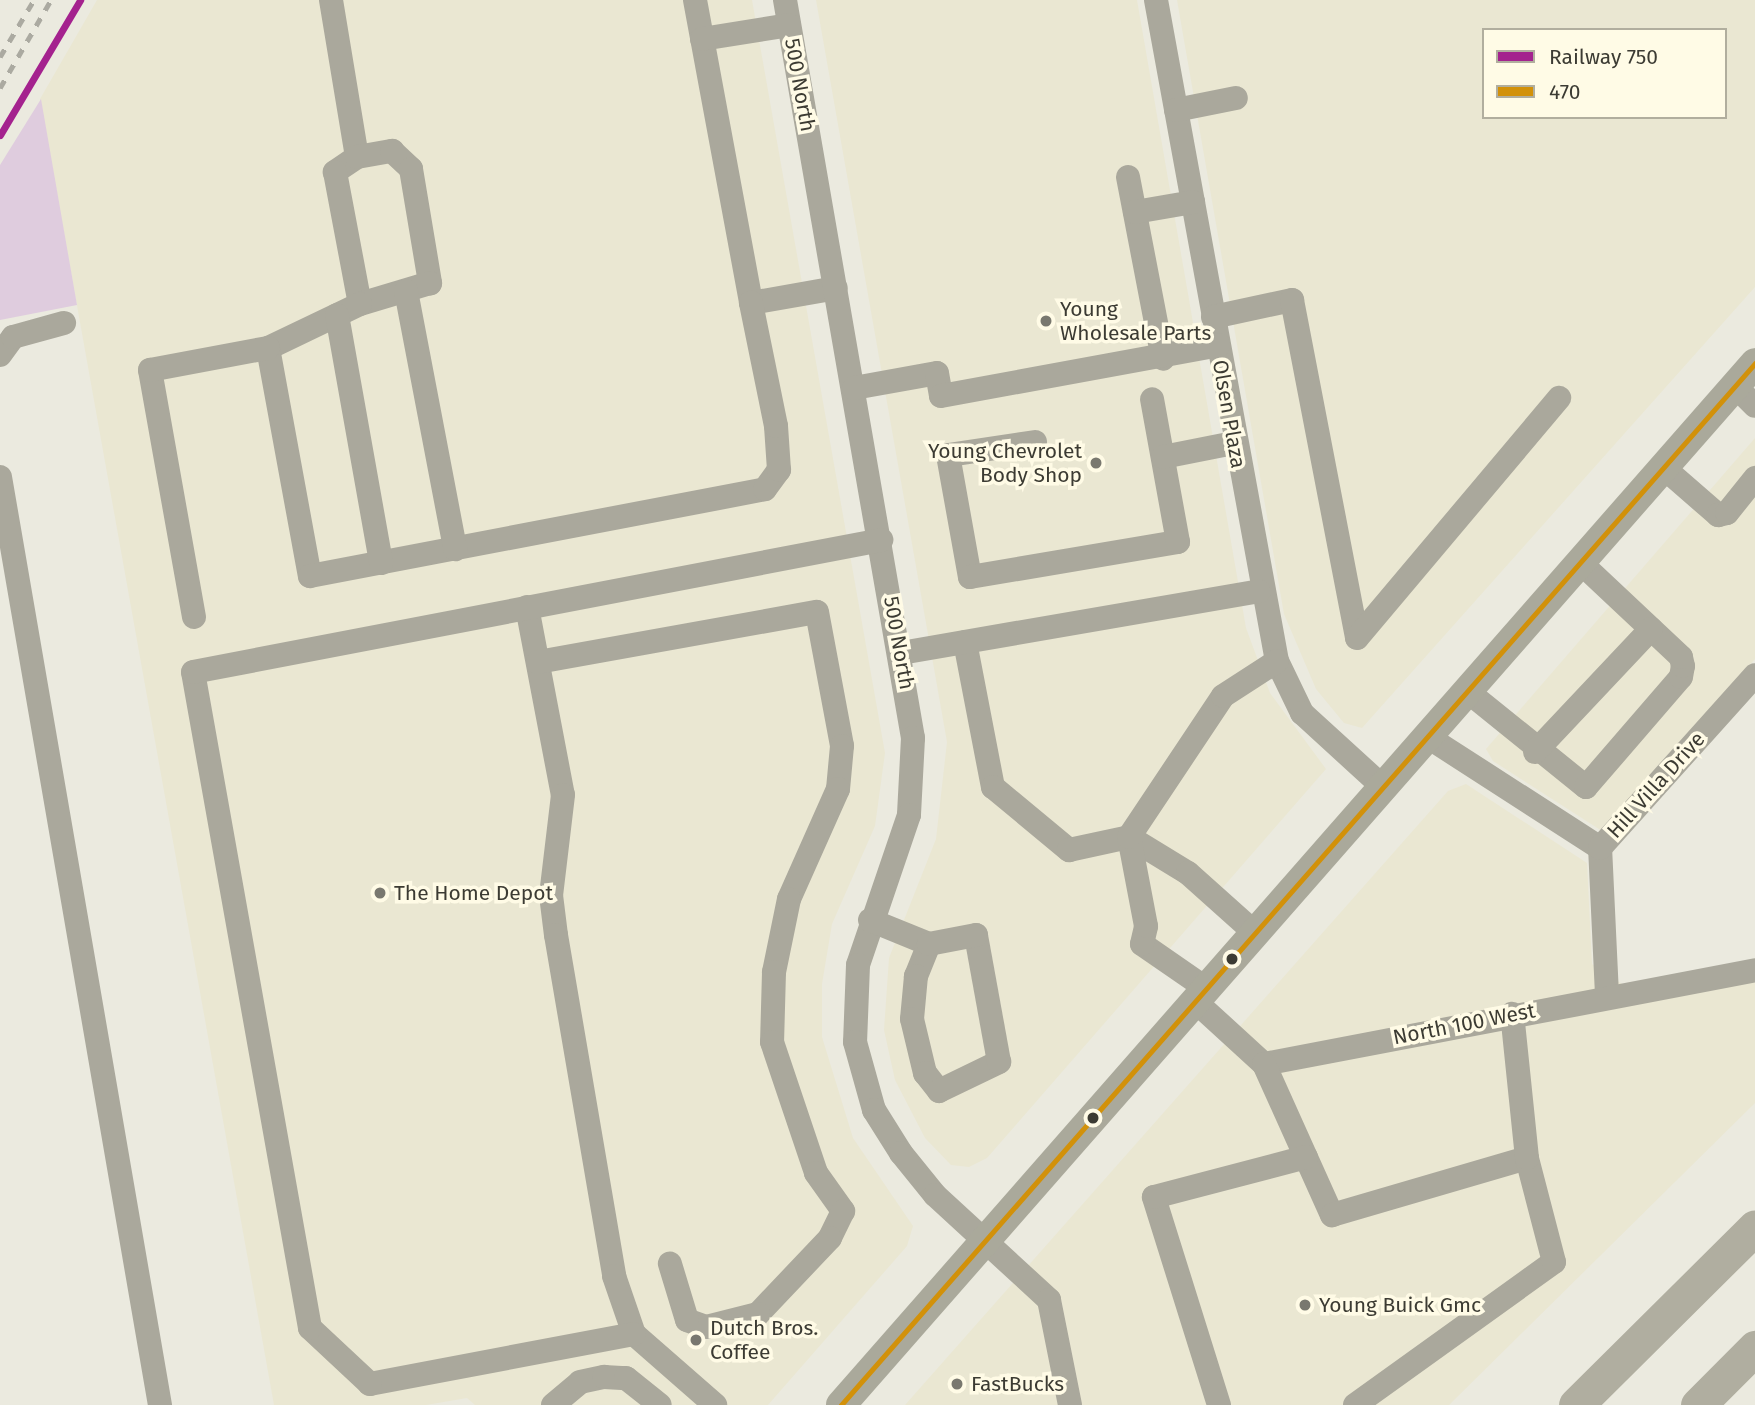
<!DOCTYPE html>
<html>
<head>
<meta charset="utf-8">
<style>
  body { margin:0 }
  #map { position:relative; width:1755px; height:1405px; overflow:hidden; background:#ebeadf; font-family:"Fira Sans",sans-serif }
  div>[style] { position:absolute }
  .built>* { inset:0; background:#eae7d2 }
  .green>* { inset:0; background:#dfccde }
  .minor>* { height:24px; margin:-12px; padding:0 12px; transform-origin:12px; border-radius:12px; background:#aaa89c }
  .major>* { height:30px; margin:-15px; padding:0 15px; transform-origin:15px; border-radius:15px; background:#aaa99b }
  .highway>* { height:35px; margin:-17.5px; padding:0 17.5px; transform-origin:17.5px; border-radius:17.5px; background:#b0aea0 }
  .rail>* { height:5px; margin-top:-2.5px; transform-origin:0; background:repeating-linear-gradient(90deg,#abaaa1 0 9px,transparent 0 18px) }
  .bus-1>* { height:5px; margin:-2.5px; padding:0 2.5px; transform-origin:2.5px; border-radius:2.5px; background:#d2910a }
  .rail-1>* { height:7px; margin:-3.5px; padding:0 3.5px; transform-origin:3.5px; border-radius:3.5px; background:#a4228e }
  .dots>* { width:19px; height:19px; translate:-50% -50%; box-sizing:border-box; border:4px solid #fffbe6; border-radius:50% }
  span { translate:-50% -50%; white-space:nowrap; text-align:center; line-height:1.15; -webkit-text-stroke:7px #fffbe6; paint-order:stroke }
  .street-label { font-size:21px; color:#3c3b33 }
  .poi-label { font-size:21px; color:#3c3b33 }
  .left { translate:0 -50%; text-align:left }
  .right { translate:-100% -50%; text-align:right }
  .legend { position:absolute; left:1482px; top:28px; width:245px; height:91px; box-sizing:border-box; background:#fffbe6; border:2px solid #b1ae9e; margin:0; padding:9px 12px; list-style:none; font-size:21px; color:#3c3b33 }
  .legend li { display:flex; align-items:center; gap:14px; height:35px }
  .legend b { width:35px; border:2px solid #b1ae9e }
</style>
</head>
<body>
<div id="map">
  <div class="built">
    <div style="clip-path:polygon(97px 0,752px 0,885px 753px,875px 826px,832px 924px,822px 984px,822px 1037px,853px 1138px,913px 1226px,907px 1246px,768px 1405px,475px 1405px,467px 1398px,426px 1405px,274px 1405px,40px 99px)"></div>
    <div style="clip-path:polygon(816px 0,1137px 0,1246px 628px,1270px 693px,1326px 769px,987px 1158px,969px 1167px,951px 1165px,925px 1138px,895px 1080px,884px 1030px,889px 958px,936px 839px,947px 742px)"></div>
    <div style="clip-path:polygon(evenodd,1177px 0,1755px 0,1755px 287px,1362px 728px,1344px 723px,1316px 689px,1284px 614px,1177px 0,1484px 30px,1725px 30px,1725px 117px,1484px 117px,1484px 30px)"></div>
    <div style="clip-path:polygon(1755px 438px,1755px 659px,1602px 831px,1493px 761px,1486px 749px)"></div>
    <div style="clip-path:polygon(1466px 784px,1587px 863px,1592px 964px,1640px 996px,1755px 976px,1755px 1103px,1449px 1405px,905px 1405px,1448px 791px)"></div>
  </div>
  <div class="green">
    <div style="clip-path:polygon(41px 99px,77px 305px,0 320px,0 165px)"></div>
  </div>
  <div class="minor">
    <div style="left:331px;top:0;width:159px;rotate:80.6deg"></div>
    <div style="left:357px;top:157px;width:27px;rotate:146deg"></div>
    <div style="left:335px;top:172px;width:134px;rotate:79.3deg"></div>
    <div style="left:695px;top:0;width:308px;rotate:79.5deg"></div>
    <div style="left:751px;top:303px;width:86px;rotate:-10deg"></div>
    <div style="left:785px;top:0;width:749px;rotate:80.16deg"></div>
    <div style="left:913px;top:738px;width:77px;rotate:93deg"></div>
    <div style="left:909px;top:815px;width:158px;rotate:108.8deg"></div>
    <div style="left:858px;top:965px;width:77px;rotate:92.2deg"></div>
    <div style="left:855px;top:1042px;width:71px;rotate:74.4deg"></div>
    <div style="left:874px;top:1110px;width:51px;rotate:57.9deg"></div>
    <div style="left:901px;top:1153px;width:54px;rotate:51deg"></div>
    <div style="left:935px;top:1195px;width:155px;rotate:42.6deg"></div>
    <div style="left:1049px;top:1300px;width:107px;rotate:78.7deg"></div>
    <div style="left:1156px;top:0;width:672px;rotate:79.63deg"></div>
    <div style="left:1277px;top:661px;width:58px;rotate:64.3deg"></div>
    <div style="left:1302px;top:713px;width:111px;rotate:42.4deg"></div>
    <div style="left:702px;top:39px;width:88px;rotate:-9.1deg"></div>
    <div style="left:1176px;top:110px;width:61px;rotate:-11.3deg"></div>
    <div style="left:357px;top:157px;width:36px;rotate:-10deg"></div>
    <div style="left:392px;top:151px;width:26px;rotate:43deg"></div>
    <div style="left:411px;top:169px;width:116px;rotate:80.5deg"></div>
    <div style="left:430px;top:283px;width:73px;rotate:163.3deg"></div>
    <div style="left:360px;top:304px;width:102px;rotate:154.4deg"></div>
    <div style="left:268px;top:348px;width:232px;rotate:79.6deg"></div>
    <div style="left:310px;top:576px;width:463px;rotate:-10.8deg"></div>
    <div style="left:765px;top:489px;width:24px;rotate:-54deg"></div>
    <div style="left:779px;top:470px;width:44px;rotate:-93.9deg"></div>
    <div style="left:776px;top:426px;width:126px;rotate:-101.5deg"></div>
    <div style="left:1128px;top:177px;width:185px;rotate:79.1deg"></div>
    <div style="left:1135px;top:212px;width:59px;rotate:-9.8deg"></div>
    <div style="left:406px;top:291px;width:263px;rotate:79.2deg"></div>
    <div style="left:337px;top:315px;width:252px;rotate:79.9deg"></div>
    <div style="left:1213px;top:317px;width:81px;rotate:-12.1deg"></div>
    <div style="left:1292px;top:300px;width:344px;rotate:79.1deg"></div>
    <div style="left:1357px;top:638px;width:314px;rotate:-49.9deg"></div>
    <div style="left:0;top:355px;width:22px;rotate:-54deg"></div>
    <div style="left:13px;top:337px;width:53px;rotate:-15.4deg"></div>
    <div style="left:1735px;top:386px;width:28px;rotate:45deg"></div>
    <div style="left:854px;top:388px;width:84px;rotate:-10.2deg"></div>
    <div style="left:937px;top:373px;width:23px;rotate:80deg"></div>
    <div style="left:941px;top:396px;width:282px;rotate:-10.4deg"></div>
    <div style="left:1035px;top:442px;width:88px;rotate:171.5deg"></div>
    <div style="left:948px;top:455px;width:124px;rotate:79.8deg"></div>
    <div style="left:970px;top:577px;width:211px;rotate:-9.6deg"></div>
    <div style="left:1178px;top:542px;width:145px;rotate:-100.3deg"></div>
    <div style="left:1163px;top:457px;width:72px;rotate:-11.2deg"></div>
    <div style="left:1664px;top:468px;width:72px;rotate:41deg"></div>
    <div style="left:1718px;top:515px;width:9px;rotate:-13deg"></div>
    <div style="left:1727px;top:513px;width:45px;rotate:-51.3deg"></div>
    <div style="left:0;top:477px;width:942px;rotate:80.22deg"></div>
    <div style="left:527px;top:607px;width:191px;rotate:79.2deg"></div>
    <div style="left:563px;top:795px;width:101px;rotate:96.8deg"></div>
    <div style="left:551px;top:895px;width:40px;rotate:82.9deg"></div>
    <div style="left:556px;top:935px;width:346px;rotate:80.3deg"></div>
    <div style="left:614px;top:1276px;width:61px;rotate:71deg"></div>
    <div style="left:634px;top:1334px;width:108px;rotate:41.2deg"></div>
    <div style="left:194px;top:617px;width:251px;rotate:-100.1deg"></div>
    <div style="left:150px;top:370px;width:120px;rotate:-10.6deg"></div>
    <div style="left:965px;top:642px;width:148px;rotate:79.1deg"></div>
    <div style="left:993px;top:787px;width:99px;rotate:39.7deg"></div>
    <div style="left:1069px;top:850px;width:61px;rotate:-12.2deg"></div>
    <div style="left:1129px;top:837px;width:69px;rotate:31.4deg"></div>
    <div style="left:1188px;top:873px;width:90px;rotate:41.8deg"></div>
    <div style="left:901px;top:653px;width:363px;rotate:-9.8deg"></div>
    <div style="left:538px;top:662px;width:283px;rotate:-10.2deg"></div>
    <div style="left:817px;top:612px;width:136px;rotate:79.4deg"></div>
    <div style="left:842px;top:746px;width:43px;rotate:95.3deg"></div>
    <div style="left:838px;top:789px;width:120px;rotate:114deg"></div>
    <div style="left:789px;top:899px;width:75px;rotate:101.6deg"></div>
    <div style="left:774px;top:972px;width:70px;rotate:91.6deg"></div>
    <div style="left:772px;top:1042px;width:138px;rotate:71.4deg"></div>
    <div style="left:816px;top:1173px;width:47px;rotate:54.6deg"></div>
    <div style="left:843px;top:1211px;width:30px;rotate:116deg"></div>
    <div style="left:830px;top:1238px;width:105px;rotate:133.5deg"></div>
    <div style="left:758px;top:1314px;width:54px;rotate:166deg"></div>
    <div style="left:706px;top:1327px;width:20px;rotate:-160deg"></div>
    <div style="left:687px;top:1320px;width:59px;rotate:-106.9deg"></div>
    <div style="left:1467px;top:691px;width:153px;rotate:38.9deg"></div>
    <div style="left:1586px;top:787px;width:145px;rotate:-49.2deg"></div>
    <div style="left:1681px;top:677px;width:11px;rotate:-80deg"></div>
    <div style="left:1683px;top:666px;width:9px;rotate:-103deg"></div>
    <div style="left:1681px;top:657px;width:137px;rotate:-136.8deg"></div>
    <div style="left:1428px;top:737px;width:205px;rotate:32.8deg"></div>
    <div style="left:1535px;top:752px;width:169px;rotate:-46.7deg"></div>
    <div style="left:870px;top:920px;width:64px;rotate:22.1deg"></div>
    <div style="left:929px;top:944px;width:35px;rotate:112deg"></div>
    <div style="left:916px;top:976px;width:43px;rotate:95.3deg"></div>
    <div style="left:912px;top:1019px;width:56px;rotate:76.5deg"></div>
    <div style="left:925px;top:1073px;width:23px;rotate:52deg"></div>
    <div style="left:939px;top:1091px;width:67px;rotate:-25.8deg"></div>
    <div style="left:999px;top:1062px;width:129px;rotate:-100.3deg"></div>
    <div style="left:976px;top:935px;width:48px;rotate:169.2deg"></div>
    <div style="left:1207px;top:989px;width:79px;rotate:-145.3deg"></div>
    <div style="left:1142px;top:944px;width:18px;rotate:-77deg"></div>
    <div style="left:1146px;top:926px;width:91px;rotate:-100.8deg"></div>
    <div style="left:1129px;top:837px;width:169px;rotate:-56.3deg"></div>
    <div style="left:1223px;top:696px;width:64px;rotate:-32.9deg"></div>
    <div style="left:1607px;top:995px;width:147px;rotate:-92.7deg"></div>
    <div style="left:1600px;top:848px;width:232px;rotate:-48.1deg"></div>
    <div style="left:1196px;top:1002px;width:92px;rotate:42.4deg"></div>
    <div style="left:1264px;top:1064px;width:500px;rotate:-10.8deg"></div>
    <div style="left:1264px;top:1064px;width:166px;rotate:65.8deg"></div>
    <div style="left:1332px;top:1215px;width:203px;rotate:-16.3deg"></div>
    <div style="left:634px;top:1334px;width:269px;rotate:169.3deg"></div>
    <div style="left:370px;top:1384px;width:82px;rotate:-137deg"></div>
    <div style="left:310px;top:1328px;width:666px;rotate:-100.11deg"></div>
    <div style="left:193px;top:672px;width:701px;rotate:-10.86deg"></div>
    <div style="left:553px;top:1405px;width:35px;rotate:-40deg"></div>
    <div style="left:580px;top:1382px;width:25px;rotate:-12deg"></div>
    <div style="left:604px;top:1377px;width:22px;rotate:3deg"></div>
    <div style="left:626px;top:1378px;width:43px;rotate:38.5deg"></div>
    <div style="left:1219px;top:1405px;width:218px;rotate:-107.4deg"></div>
    <div style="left:1154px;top:1197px;width:157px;rotate:-14.7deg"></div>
    <div style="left:1355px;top:1405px;width:245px;rotate:-35.7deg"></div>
    <div style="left:1554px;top:1262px;width:107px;rotate:-104.6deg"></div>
    <div style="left:1527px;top:1158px;width:145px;rotate:-95.9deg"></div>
  </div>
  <div class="major">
    <div style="left:841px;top:1405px;width:1386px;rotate:-48.74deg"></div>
  </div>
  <div class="highway">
    <div style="left:1576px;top:1405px;width:252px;rotate:-44.8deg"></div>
    <div style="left:1698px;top:1405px;width:81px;rotate:-45deg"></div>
  </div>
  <div class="rail">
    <div style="left:0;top:57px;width:66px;rotate:-59.2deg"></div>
    <div style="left:0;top:88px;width:102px;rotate:-59.9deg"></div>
  </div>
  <div class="bus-1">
    <div style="left:841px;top:1405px;width:1386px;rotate:-48.74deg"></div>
  </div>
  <div class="rail-1">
    <div style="left:0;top:135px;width:157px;rotate:-59.3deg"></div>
  </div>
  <div class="dots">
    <div style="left:1046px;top:321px;background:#79786f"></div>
    <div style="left:1096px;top:463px;background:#79786f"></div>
    <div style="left:380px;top:893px;background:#79786f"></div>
    <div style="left:1232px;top:959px;background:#3c3b33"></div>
    <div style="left:1093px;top:1118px;background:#3c3b33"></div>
    <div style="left:1305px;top:1305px;background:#79786f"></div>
    <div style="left:696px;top:1340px;background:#79786f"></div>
    <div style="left:957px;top:1384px;background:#79786f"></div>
  </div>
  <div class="street-label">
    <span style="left:800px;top:85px;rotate:80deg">500 North</span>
    <span style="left:1229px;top:414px;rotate:80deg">Olsen Plaza</span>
    <span style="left:899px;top:643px;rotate:80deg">500 North</span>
    <span style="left:1656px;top:785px;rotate:-48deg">Hill Villa Drive</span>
    <span style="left:1464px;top:1024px;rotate:-11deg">North 100 West</span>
  </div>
  <div class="poi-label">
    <span class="left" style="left:1060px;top:321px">Young<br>Wholesale Parts</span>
    <span class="right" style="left:1082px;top:463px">Young Chevrolet<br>Body Shop</span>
    <span class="left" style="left:394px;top:893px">The Home Depot</span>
    <span class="left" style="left:1319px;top:1305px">Young Buick Gmc</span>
    <span class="left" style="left:710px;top:1340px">Dutch Bros.<br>Coffee</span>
    <span class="left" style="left:971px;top:1384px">FastBucks</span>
  </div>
  <ul class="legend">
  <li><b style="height:9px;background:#a4228e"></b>Railway 750</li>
  <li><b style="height:9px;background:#d2910a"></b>470</li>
  </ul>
</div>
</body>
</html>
